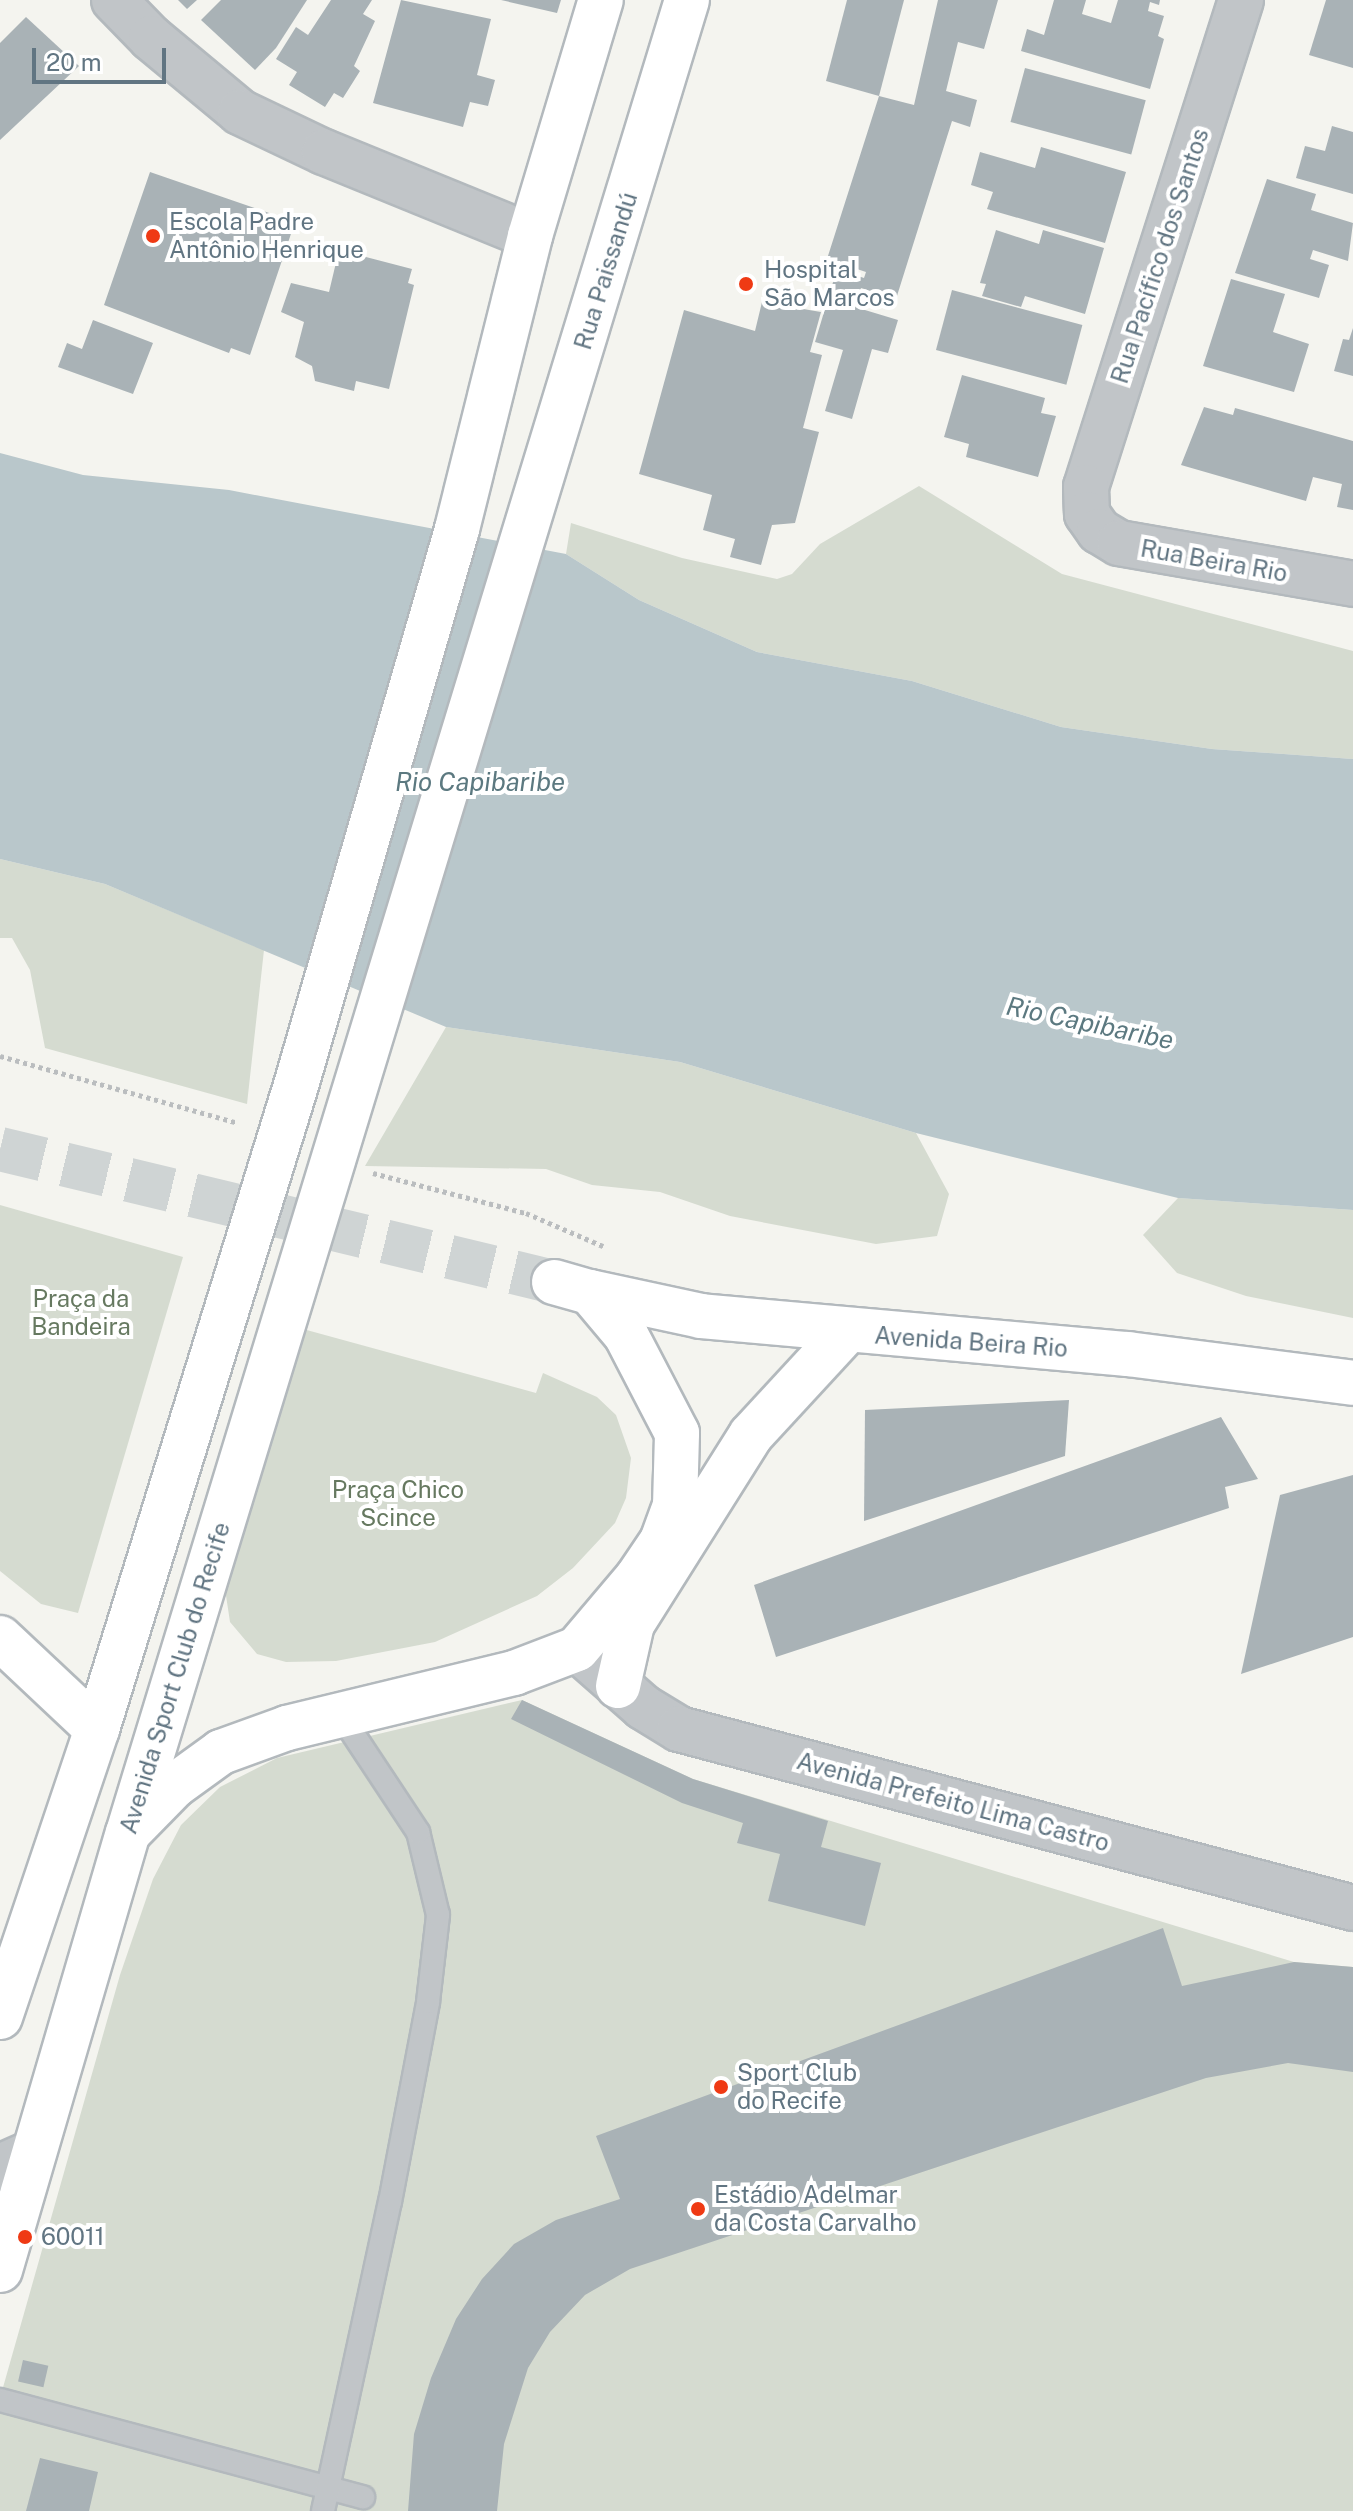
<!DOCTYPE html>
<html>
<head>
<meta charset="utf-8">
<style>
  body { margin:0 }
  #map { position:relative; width:1353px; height:2511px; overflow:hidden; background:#f4f4ef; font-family:"Public Sans",sans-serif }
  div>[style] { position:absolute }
  .green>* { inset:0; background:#d5dbd0 }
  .water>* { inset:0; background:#b9c7cb }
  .building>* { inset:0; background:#a9b2b6; transform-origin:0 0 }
  .primary-tunnel>* { height:44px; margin-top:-22px; transform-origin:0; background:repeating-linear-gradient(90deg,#cfd4d4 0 44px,transparent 0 66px) }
  .path>* { height:5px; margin-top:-2.5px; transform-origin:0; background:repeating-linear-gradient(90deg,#babdbf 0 4px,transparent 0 8px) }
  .roads { filter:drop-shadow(2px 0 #b3b9bd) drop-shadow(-2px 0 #b3b9bd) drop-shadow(0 2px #b3b9bd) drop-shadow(0 -2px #b3b9bd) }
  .service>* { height:22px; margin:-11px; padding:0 11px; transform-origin:11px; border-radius:11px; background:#c1c5c8 }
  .minor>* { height:44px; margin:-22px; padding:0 22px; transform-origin:22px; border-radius:22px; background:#c1c5c8 }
  .tertiary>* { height:44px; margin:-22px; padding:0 22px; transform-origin:22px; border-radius:22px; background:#c1c5c8 }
  .secondary>* { height:44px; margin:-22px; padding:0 22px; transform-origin:22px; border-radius:22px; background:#fff }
  .primary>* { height:44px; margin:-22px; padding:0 22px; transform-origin:22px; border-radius:22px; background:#fff }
  .trunk>* { height:44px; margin:-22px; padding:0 22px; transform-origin:22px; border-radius:22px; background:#fff }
  .dots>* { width:22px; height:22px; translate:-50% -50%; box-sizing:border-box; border:4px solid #fff; border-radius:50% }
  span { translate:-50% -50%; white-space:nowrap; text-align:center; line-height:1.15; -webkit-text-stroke:8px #fff; paint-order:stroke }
  .poi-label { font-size:24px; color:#617582 }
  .left { translate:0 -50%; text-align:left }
  .street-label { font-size:24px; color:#617582 }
  .park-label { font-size:24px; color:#667960 }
  .water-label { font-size:26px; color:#5c7980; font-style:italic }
  .scale { position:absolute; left:32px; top:48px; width:134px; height:36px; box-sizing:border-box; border:4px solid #617582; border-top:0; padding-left:10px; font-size:24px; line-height:28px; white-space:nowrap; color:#617582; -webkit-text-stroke:6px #fff; paint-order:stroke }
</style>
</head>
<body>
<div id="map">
  <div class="green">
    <div style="clip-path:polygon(919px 486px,1062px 574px,1353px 651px,1353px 759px,1212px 749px,1061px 727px,912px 681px,757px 652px,639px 600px,566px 554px,571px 523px,682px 558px,777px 579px,792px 574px,820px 544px)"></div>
    <div style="clip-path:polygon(0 859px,105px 884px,264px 950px,247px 1104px,45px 1048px,30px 970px,12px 938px,0 938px)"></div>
    <div style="clip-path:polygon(446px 1027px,680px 1062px,916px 1133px,949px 1194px,937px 1236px,876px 1244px,730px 1216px,660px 1192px,592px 1185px,546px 1169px,365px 1166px)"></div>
    <div style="clip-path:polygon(1178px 1198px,1353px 1210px,1353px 1318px,1246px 1296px,1177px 1273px,1143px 1235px)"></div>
    <div style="clip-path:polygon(0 1205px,183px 1257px,78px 1613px,41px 1604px,0 1571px)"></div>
    <div style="clip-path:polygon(303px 1329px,536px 1393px,543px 1373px,597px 1397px,616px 1415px,631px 1458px,626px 1498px,615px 1523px,573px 1568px,537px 1596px,435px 1642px,336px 1661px,286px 1662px,257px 1654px,230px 1622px,225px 1589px)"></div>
    <div style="clip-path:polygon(522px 1700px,693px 1779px,1294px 1962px,1353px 1967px,1353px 2511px,0 2511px,0 2398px,120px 1975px,153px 1879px,181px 1825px,220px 1787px,277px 1758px)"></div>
  </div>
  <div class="water">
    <div style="clip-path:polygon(0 453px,83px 475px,229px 490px,566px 554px,639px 600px,757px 652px,912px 681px,1061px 727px,1212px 749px,1353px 759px,1353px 1210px,1178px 1198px,916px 1133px,680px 1062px,446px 1027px,105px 884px,0 859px)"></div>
  </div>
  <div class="building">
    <div style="clip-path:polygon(178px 0,197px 0,187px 9px)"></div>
    <div style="clip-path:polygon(221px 0,307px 0,276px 48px,255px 70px,201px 20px)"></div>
    <div style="clip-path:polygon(331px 0,372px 0,363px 14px,375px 21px,354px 66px,360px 71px,343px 98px,334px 93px,325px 107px,289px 85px,297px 72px,276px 59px,296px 27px,308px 35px)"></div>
    <div style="clip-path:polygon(401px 0,491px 19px,477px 75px,495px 80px,488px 106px,470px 102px,463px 127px,373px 103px)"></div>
    <div style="clip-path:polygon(501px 0,561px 0,557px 13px)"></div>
    <div style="clip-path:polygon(847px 0,904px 0,879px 96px,826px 81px)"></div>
    <div style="clip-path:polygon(938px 0,998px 0,984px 49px,958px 42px,946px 91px,977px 100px,970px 127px,952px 121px,896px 299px,861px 288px,855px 307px,898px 320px,888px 353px,872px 349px,852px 419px,825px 411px,843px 350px,815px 342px,837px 269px,864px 278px,866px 272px,827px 259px,879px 96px,914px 105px)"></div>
    <div style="clip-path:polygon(1054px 0,1086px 0,1082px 14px,1111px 23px,1118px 0,1160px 0,1159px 5px,1150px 2px,1148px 11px,1164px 16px,1158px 36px,1164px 39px,1150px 89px,1021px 51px,1027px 29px,1044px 35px)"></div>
    <div style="clip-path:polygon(1326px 0,1353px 0,1353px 68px,1309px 55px)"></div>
    <div style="clip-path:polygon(26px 17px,79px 66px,0 140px,0 43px)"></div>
    <div style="left:1025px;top:68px;width:125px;height:56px;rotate:15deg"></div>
    <div style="clip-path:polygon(1332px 126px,1353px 132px,1353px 194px,1296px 178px,1305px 146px,1325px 151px)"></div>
    <div style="clip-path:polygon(1041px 147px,1126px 172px,1105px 243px,987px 209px,993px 192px,971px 185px,980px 152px,1035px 168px)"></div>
    <div style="clip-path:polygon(150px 172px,295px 222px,250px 355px,231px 348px,229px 353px,104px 305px)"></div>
    <div style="clip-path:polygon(1267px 179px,1316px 194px,1311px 210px,1353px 223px,1348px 261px,1313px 250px,1310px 259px,1329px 265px,1319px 298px,1235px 273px)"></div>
    <div style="clip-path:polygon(996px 230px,1039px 244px,1043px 230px,1104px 248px,1085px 314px,1025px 296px,1021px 307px,982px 296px,986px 284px,980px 283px)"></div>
    <div style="clip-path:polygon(339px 250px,412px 269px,408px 283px,414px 285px,389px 389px,356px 381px,354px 391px,315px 381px,312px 366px,295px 357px,304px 322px,281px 312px,291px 283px,329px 292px)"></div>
    <div style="clip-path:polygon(1231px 279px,1285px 294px,1273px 332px,1309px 344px,1294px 392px,1203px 366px)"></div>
    <div style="left:952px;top:290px;width:135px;height:62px;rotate:15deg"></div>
    <div style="clip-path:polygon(762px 302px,821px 312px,810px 352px,822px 355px,803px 428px,819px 432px,795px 523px,772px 525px,761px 565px,730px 557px,735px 539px,703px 530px,712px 495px,639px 474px,684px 310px,755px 331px)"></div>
    <div style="clip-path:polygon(93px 320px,153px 343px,133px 394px,58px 367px,67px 343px,82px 349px)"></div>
    <div style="clip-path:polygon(1353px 328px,1353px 376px,1334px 371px,1343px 339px,1349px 340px)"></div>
    <div style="clip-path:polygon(962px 375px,1045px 398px,1041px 413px,1056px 416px,1038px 477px,966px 457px,969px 444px,944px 437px)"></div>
    <div style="clip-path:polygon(1204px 407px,1233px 415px,1235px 408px,1353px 441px,1353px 510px,1337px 507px,1342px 484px,1313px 477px,1306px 501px,1181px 465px)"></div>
    <div style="clip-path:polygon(1069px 1400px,1065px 1456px,864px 1521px,865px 1410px)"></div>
    <div style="clip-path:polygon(1221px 1417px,1258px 1479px,1225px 1487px,1229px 1508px,776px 1657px,754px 1585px)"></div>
    <div style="clip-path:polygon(1353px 1475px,1353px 1637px,1241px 1674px,1280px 1495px)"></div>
    <div style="clip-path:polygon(522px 1700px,693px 1779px,828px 1821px,821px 1847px,881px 1863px,865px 1926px,768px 1901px,780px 1854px,737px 1843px,743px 1823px,682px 1803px,511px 1719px)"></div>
    <div style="clip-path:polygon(1163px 1928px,1182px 1986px,1294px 1962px,1353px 1967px,1353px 2072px,1288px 2063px,1206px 2078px,630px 2269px,585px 2295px,550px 2332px,528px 2368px,504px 2444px,497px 2511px,408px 2511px,414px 2434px,431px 2378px,456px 2319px,482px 2279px,514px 2244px,556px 2220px,620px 2199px,596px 2136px)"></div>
    <div style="left:23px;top:2360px;width:26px;height:22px;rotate:13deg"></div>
    <div style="clip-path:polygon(40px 2458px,98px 2472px,89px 2511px,26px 2511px)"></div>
  </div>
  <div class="primary-tunnel">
    <div style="left:0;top:1149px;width:570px;rotate:13.5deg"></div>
  </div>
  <div class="path">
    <div style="left:0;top:1056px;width:247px;rotate:15.7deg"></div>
    <div style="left:373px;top:1173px;width:158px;rotate:14.7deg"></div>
    <div style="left:526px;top:1213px;width:84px;rotate:23.2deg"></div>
  </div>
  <div class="roads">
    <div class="service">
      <div style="left:0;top:2400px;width:376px;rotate:15deg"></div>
      <div style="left:323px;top:2511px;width:316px;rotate:-77.8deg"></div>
      <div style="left:390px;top:2202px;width:204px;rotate:-79.2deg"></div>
      <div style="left:428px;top:2002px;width:88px;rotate:-83.4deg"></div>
      <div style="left:438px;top:1915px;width:85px;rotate:-103.5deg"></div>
      <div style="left:418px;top:1832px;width:141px;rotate:-123.5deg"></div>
    </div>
    <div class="minor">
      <div style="left:114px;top:0;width:53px;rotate:45.8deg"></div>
      <div style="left:151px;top:38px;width:116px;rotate:39.7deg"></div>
      <div style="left:240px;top:112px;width:93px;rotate:25.5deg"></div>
      <div style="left:324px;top:152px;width:222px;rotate:22.2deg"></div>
      <div style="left:1241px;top:0;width:511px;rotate:107.65deg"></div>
      <div style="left:1086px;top:487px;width:27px;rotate:88deg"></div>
      <div style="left:1087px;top:514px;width:21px;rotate:55deg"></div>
      <div style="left:1099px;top:531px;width:23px;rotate:31deg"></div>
      <div style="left:1119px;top:543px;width:238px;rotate:9.9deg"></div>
    </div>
    <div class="tertiary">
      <div style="left:577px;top:1649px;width:88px;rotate:41.3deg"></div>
      <div style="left:643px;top:1707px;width:42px;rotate:31.4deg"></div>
      <div style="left:679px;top:1729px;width:697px;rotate:14.87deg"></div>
      <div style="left:0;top:2167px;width:37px;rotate:-24deg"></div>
    </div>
    <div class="secondary">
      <div style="left:590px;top:1292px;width:114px;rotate:12.2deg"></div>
      <div style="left:701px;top:1316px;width:429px;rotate:5.1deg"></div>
      <div style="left:1128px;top:1354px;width:227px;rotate:7.3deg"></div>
      <div style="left:618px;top:1686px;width:64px;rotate:-77.3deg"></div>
      <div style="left:632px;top:1624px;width:223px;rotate:-57.8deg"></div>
      <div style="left:751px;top:1435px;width:140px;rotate:-47.3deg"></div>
    </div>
    <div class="primary">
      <div style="left:554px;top:1282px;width:37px;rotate:16deg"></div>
    </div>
    <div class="trunk">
      <div style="left:0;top:1638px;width:133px;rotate:43.2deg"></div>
      <div style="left:132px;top:1829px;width:60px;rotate:-45.7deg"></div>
      <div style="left:174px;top:1786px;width:58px;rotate:-35.9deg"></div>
      <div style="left:221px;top:1752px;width:70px;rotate:-20deg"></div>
      <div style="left:287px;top:1728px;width:234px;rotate:-13.6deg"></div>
      <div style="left:514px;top:1673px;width:67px;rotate:-20.9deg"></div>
      <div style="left:577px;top:1649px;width:93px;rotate:-49.8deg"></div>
      <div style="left:637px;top:1578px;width:45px;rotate:-56deg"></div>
      <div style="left:662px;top:1541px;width:37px;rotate:-70deg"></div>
      <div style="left:675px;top:1506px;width:73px;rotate:-88.4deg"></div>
      <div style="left:677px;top:1433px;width:110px;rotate:-117.5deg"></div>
      <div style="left:626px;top:1335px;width:56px;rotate:-129.9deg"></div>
      <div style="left:0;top:2017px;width:304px;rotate:-71.4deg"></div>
      <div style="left:97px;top:1729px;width:677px;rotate:-72.82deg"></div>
      <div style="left:297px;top:1082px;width:576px;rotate:-73.86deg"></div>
      <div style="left:457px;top:529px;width:302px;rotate:-76deg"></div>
      <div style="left:530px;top:236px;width:246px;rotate:-73.3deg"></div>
      <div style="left:0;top:2270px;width:455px;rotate:-73.7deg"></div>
      <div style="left:128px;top:1833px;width:1916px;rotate:-73.04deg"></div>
    </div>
  </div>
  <div class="dots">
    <div style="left:153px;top:236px;background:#ef3a14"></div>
    <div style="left:746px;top:284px;background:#ef3a14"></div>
    <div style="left:721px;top:2087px;background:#ef3a14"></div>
    <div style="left:698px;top:2209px;background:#ef3a14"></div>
    <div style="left:25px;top:2237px;background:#ef3a14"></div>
  </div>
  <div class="poi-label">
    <span class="left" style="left:169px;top:236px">Escola Padre<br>Antônio Henrique</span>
    <span class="left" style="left:764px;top:284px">Hospital<br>São Marcos</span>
    <span class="left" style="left:737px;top:2087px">Sport Club<br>do Recife</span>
    <span class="left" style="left:714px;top:2209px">Estádio Adelmar<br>da Costa Carvalho</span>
    <span class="left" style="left:41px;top:2237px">60011</span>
  </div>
  <div class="street-label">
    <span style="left:1160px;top:256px;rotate:-72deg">Rua Pacífico dos Santos</span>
    <span style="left:606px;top:271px;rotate:-73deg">Rua Paissandú</span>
    <span style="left:1214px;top:561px;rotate:10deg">Rua Beira Rio</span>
    <span style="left:971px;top:1342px;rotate:4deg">Avenida Beira Rio</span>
    <span style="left:175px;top:1678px;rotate:-73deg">Avenida Sport Club do Recife</span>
    <span style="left:953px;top:1802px;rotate:15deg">Avenida Prefeito Lima Castro</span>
  </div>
  <div class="park-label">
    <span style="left:81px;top:1313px">Praça da<br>Bandeira</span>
    <span style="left:398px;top:1504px">Praça Chico<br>Scince</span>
  </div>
  <div class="water-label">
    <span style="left:480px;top:782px">Rio Capibaribe</span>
    <span style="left:1090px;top:1023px;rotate:12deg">Rio Capibaribe</span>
  </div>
  <div class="scale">20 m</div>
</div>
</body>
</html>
